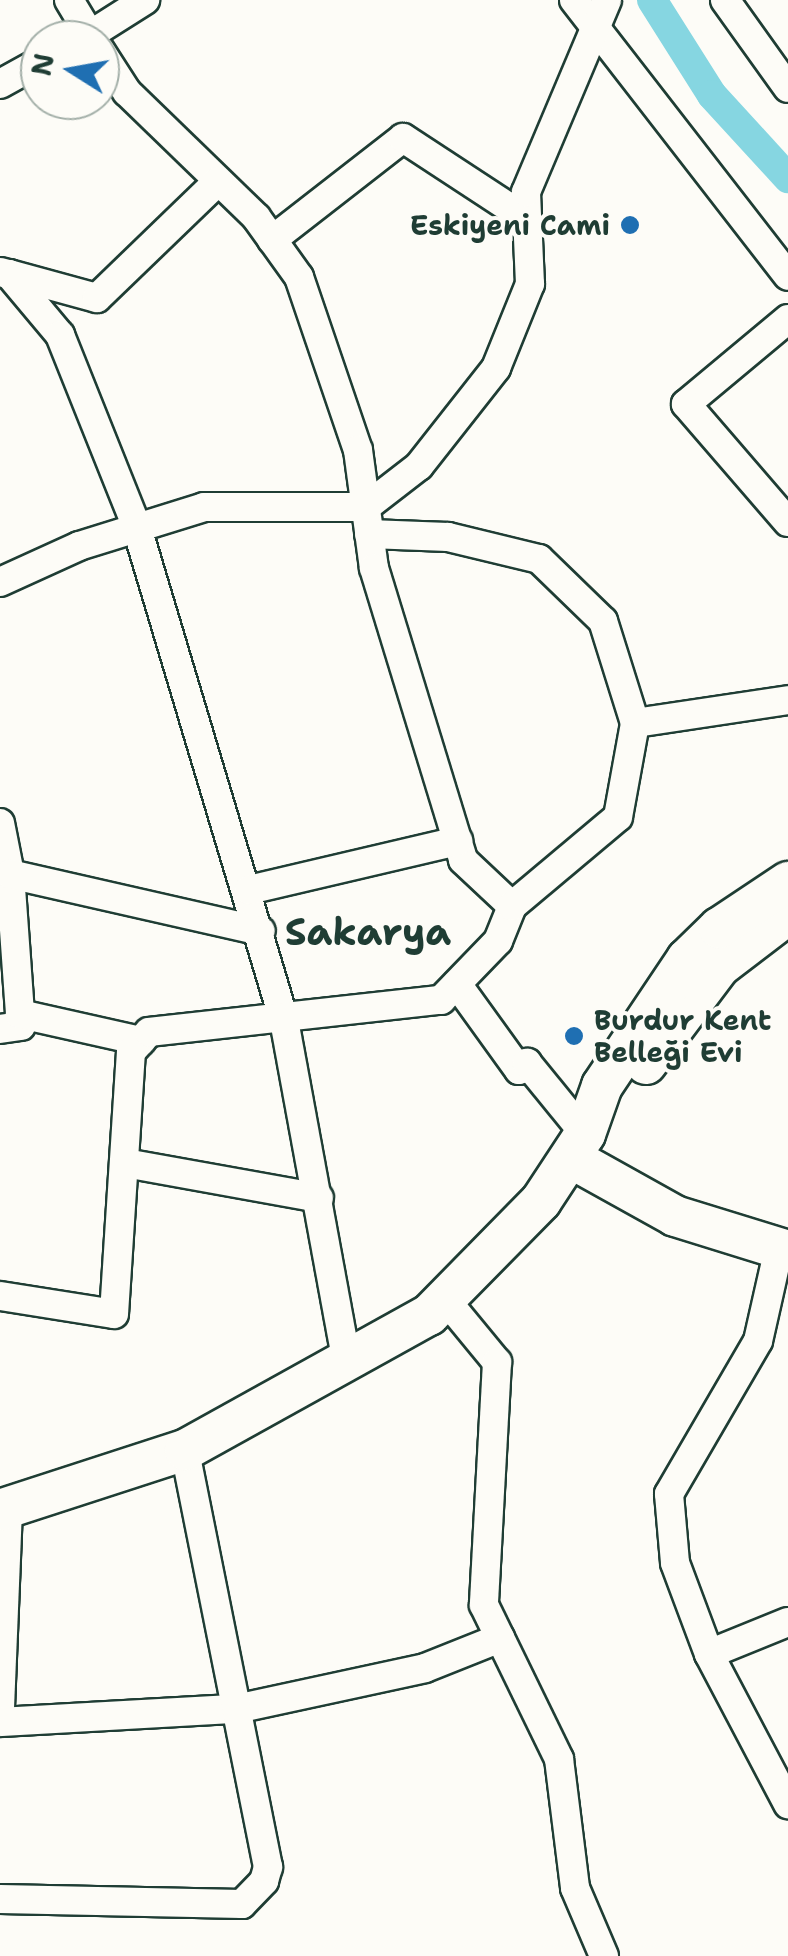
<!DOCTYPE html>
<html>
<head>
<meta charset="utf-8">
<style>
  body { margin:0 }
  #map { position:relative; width:788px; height:1956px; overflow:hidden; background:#fdfcf7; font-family:"Shantell Sans",sans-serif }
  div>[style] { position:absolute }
  .canal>* { height:30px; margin:-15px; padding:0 15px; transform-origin:15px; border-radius:15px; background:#86d6e1 }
  .roads { filter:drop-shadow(2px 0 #1f3d34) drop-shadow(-2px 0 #1f3d34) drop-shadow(0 2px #1f3d34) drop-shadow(0 -2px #1f3d34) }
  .street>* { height:28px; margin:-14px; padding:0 14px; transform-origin:14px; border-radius:14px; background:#fdfcf7 }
  .secondary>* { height:40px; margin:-20px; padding:0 20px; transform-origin:20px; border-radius:20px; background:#fdfcf7 }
  .dots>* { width:28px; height:28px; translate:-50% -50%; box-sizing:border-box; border:5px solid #fdfcf7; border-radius:50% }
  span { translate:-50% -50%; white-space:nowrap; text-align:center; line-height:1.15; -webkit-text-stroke:8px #fdfcf7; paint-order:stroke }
  .poi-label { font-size:28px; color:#1f3d34; font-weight:700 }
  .right { translate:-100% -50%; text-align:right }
  .left { translate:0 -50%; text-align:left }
  .district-label { font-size:38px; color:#1f3d34; font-weight:700 }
  .north { position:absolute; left:20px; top:20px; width:100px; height:100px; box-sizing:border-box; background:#fdfcf7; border:2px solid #a4b0a9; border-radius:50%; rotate:281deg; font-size:28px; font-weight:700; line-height:40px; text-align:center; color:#1f3d34 }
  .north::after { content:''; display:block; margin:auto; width:35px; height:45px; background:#1f6fb2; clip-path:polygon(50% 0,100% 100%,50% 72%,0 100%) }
</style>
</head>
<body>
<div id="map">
  <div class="canal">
    <div style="left:652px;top:0;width:112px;rotate:57.7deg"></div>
    <div style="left:712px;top:95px;width:113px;rotate:47.5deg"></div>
  </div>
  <div class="roads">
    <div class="street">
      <div style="left:69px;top:0;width:47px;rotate:59deg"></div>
      <div style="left:574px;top:0;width:349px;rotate:52.2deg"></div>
      <div style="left:725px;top:0;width:108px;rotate:54.4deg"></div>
      <div style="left:82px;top:40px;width:75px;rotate:-32.4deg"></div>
      <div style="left:100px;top:50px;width:50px;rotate:57.3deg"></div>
      <div style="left:127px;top:92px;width:180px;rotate:44.1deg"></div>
      <div style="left:256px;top:217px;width:74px;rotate:54.4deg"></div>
      <div style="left:299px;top:277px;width:183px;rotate:71.2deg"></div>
      <div style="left:358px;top:450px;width:119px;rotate:82.3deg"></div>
      <div style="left:374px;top:568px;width:305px;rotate:73deg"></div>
      <div style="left:463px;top:860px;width:67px;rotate:43.2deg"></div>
      <div style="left:0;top:84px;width:46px;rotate:-28.8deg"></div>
      <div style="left:272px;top:240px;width:166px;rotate:-37.9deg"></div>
      <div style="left:403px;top:138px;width:148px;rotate:33.2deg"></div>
      <div style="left:0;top:272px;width:9px;rotate:13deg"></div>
      <div style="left:9px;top:274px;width:80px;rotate:50.1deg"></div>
      <div style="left:60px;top:335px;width:208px;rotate:68.2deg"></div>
      <div style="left:137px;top:528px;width:513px;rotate:73.36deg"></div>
      <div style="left:284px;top:1020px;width:349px;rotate:79.6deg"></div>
      <div style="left:9px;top:274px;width:91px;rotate:15.3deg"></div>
      <div style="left:97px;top:298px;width:168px;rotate:-44deg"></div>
      <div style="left:788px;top:319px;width:133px;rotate:140.2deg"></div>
      <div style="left:686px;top:404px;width:156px;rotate:49.2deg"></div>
      <div style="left:0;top:582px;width:87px;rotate:-24.5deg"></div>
      <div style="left:79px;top:546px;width:131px;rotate:-17.3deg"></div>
      <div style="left:204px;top:507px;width:162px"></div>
      <div style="left:366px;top:507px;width:67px;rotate:-37.7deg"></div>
      <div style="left:419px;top:466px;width:125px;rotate:-51.8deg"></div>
      <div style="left:496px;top:368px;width:91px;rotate:-68deg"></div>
      <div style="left:530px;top:284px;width:92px;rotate:-92.5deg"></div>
      <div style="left:526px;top:192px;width:208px;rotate:-67.1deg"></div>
      <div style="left:635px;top:723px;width:155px;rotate:-8.5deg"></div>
      <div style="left:0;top:823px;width:52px;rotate:78.9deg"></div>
      <div style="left:10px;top:874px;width:152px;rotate:85.9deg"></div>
      <div style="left:21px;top:1026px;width:21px;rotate:172deg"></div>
      <div style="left:10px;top:874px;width:257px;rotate:12.8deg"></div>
      <div style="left:249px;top:890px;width:215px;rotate:-13.2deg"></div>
      <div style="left:457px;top:984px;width:106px;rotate:54.2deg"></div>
      <div style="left:519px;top:1070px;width:11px;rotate:-41deg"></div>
      <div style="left:527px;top:1063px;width:92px;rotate:50.8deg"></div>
      <div style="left:20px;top:1014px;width:124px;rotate:12.6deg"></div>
      <div style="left:125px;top:1163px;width:197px;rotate:10.2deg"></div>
      <div style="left:779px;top:1248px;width:95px;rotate:102.7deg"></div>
      <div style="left:758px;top:1341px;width:177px;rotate:120.2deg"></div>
      <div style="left:669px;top:1494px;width:69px;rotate:85deg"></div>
      <div style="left:675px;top:1563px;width:97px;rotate:69.5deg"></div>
      <div style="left:709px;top:1654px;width:170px;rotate:62.2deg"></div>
      <div style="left:0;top:1296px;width:115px;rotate:9deg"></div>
      <div style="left:114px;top:1314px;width:263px;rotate:-86.3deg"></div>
      <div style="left:131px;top:1052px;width:27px;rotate:-48deg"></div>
      <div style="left:149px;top:1032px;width:294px;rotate:-6.3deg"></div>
      <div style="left:441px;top:1000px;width:82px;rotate:-46deg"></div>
      <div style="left:498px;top:941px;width:38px;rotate:-68deg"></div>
      <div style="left:512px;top:906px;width:138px;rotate:-40deg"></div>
      <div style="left:618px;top:817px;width:96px;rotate:-79.7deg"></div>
      <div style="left:635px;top:723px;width:107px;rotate:-107.4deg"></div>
      <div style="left:603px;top:621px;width:89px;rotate:-135.9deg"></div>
      <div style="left:539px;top:559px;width:94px;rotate:-166.4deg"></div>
      <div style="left:448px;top:537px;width:79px;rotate:-177.8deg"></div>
      <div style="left:445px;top:1299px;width:82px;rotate:50.5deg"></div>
      <div style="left:497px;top:1362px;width:243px;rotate:93.1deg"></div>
      <div style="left:484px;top:1605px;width:171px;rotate:64deg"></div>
      <div style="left:559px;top:1759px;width:130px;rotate:82.9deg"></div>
      <div style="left:575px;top:1888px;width:74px;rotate:66.9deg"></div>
      <div style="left:709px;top:1654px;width:85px;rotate:-22.1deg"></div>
      <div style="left:0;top:1708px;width:201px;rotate:-87.7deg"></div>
      <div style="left:0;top:1722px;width:236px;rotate:-3.2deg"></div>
      <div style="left:236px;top:1709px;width:193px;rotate:-12.2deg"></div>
      <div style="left:425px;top:1668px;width:81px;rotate:-21.8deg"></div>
      <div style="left:0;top:1899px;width:242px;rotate:1.2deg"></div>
      <div style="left:242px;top:1904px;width:32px;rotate:-46deg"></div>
      <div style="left:264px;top:1881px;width:15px;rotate:-74deg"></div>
      <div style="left:268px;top:1867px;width:425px;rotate:-101.3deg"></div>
    </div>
    <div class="secondary">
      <div style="left:646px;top:1064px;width:121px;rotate:-53deg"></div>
      <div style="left:719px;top:967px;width:87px;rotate:-37.5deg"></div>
      <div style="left:571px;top:1158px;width:119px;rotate:29.1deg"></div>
      <div style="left:675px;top:1216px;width:118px;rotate:17.2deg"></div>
      <div style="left:0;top:1510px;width:194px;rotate:-18deg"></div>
      <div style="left:185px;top:1450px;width:279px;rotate:-29deg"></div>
      <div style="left:429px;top:1315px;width:160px;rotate:-45.5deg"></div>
      <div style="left:541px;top:1201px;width:80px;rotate:-56.7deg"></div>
      <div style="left:585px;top:1134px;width:51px;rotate:-70.5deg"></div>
      <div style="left:602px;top:1086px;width:153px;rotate:-56.2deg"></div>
      <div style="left:687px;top:959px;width:45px;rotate:-44.1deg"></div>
      <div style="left:719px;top:928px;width:83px;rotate:-33.7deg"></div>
    </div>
  </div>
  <div class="dots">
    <div style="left:630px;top:225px;background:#1f6fb2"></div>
    <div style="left:574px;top:1036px;background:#1f6fb2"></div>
  </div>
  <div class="poi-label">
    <span class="right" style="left:610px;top:225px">Eskiyeni Cami</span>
    <span class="left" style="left:594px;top:1036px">Burdur Kent<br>Belleği Evi</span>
  </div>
  <div class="district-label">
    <span style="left:368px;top:932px">Sakarya</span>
  </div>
  <div class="north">N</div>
</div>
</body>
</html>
